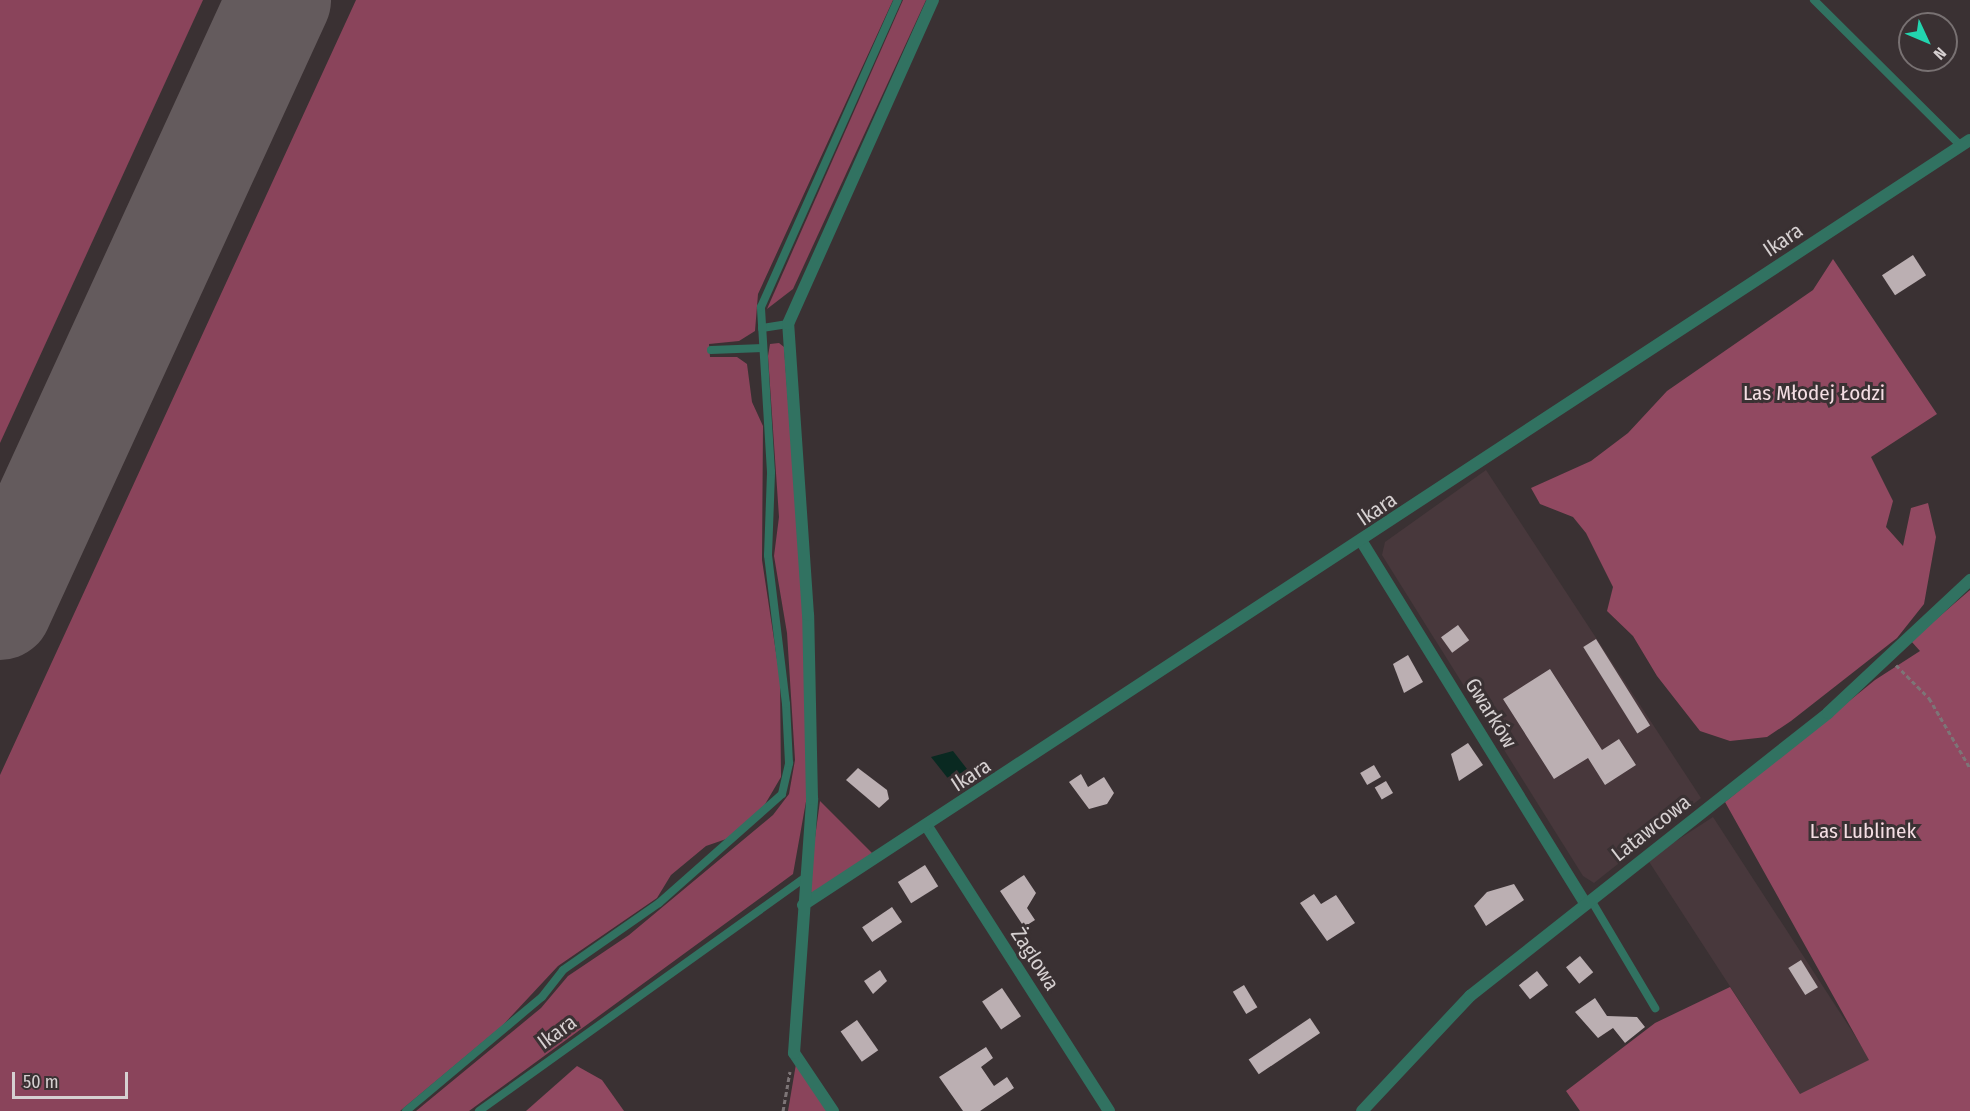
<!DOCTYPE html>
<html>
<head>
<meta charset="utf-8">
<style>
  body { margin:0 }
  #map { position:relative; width:1970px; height:1111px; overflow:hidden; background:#3a3133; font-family:"Fira Sans Condensed",sans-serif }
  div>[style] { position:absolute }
  .built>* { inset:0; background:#48383c; transform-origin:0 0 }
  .green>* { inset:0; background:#8a445b }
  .forest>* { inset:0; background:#914961 }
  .water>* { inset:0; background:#092921 }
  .runway>* { height:104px; margin:-52px; padding:0 52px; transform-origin:52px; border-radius:52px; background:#645b5d }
  .building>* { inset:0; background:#bbafb2; transform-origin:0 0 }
  .path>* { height:3px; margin-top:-1.5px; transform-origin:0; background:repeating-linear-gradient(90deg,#7d7577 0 4.5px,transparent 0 7.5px) }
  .service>* { height:8px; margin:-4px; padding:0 4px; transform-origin:4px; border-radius:4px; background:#317261 }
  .minor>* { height:12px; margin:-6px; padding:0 6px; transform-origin:6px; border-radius:6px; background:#317261 }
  span { translate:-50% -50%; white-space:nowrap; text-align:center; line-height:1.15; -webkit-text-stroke:6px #3a3133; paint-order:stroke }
  .street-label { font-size:21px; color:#d6d0d1 }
  .park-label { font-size:21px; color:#f4dee3 }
  .north { position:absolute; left:1898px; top:12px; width:60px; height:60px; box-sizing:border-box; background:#3a3133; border:2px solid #787172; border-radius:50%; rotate:134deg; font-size:16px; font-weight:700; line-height:24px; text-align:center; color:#d6d0d1 }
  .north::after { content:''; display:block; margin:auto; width:21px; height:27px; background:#22d5af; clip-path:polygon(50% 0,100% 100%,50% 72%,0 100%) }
  .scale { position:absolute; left:12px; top:1072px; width:116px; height:27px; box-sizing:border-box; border:3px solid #d6d0d1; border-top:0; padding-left:8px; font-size:18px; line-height:21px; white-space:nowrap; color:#d6d0d1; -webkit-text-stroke:4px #3a3133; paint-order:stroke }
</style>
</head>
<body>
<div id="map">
  <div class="built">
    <div style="clip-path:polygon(1486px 470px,1701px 798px,1594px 883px,1583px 876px,1382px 555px,1385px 542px)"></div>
    <div style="left:1713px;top:817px;width:289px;height:78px;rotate:57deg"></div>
  </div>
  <div class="green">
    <div style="clip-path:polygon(0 0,203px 0,0 443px)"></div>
    <div style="clip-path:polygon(356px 0,893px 0,758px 294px,755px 331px,739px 341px,709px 344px,710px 357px,737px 357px,747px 364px,752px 402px,763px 426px,762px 560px,780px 679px,781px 777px,764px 806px,732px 837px,706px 846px,671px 875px,657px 898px,558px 966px,502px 1026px,400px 1111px,0 1111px,0 775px)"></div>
    <div style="clip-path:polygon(903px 0,926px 0,793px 289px,767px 309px)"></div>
    <div style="clip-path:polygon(779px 343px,784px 347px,804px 616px,807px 796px,793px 874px,469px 1111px,416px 1111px,541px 1008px,568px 976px,629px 935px,773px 815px,789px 794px,795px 760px,787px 633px,774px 556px,779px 517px,768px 356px,770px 344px)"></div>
    <div style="clip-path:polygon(820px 801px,874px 855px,812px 893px,808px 889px)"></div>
    <div style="clip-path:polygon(796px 1064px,828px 1111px,788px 1111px)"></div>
  </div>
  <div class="forest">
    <div style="clip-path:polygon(1833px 259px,1937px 414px,1871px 457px,1893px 501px,1886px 527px,1903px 546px,1911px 508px,1928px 503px,1936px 537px,1924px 604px,1897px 638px,1791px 721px,1767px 737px,1730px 741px,1700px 731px,1657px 676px,1633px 636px,1607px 611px,1613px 587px,1586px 533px,1573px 517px,1540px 504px,1531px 488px,1591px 461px,1628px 433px,1667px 391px,1813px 290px)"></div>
    <div style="clip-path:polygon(1970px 590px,1970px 1111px,1580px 1111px,1566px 1091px,1655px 1023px,1730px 987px,1800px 1094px,1869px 1060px,1725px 802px,1875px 680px,1920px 651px,1911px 641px)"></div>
    <div style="clip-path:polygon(577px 1066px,602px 1080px,624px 1111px,526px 1111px)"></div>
  </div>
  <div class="water">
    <div style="clip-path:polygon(953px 751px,967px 769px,950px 781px,931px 757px)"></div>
  </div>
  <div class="runway">
    <div style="left:0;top:608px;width:669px;rotate:-65.35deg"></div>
  </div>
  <div class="building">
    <div style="left:1913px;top:255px;width:24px;height:37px;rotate:57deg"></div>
    <div style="left:1458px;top:625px;width:19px;height:21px;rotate:54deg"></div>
    <div style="left:1596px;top:639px;width:102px;height:15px;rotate:58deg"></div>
    <div style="clip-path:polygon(1408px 655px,1423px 682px,1404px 693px,1393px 664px)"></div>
    <div style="clip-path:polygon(1550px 669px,1602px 750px,1619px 739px,1636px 765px,1605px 785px,1588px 758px,1554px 779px,1503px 699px)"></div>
    <div style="clip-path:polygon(1468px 743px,1483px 765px,1459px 781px,1451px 754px)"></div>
    <div style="left:1374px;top:765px;width:14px;height:16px;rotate:60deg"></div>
    <div style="clip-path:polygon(858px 768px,887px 790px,889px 799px,879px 808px,846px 780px)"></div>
    <div style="clip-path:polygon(1081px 774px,1088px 787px,1104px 777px,1114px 793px,1107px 804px,1089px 809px,1069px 782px)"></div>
    <div style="left:1386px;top:781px;width:14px;height:13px;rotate:60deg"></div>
    <div style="left:925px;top:865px;width:25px;height:32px;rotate:58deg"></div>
    <div style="clip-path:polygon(1024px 875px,1036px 893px,1027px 908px,1035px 920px,1024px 927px,1000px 891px)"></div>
    <div style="clip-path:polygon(1514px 884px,1524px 900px,1486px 926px,1474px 906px,1487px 892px)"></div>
    <div style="clip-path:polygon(1314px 894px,1321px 904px,1336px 895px,1355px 923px,1327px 941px,1300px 903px)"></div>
    <div style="left:892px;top:907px;width:18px;height:36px;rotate:56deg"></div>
    <div style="left:1580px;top:956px;width:21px;height:18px;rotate:51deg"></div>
    <div style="left:1801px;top:960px;width:32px;height:15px;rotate:58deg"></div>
    <div style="clip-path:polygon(880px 970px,887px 981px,873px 994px,864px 981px)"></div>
    <div style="left:1537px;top:971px;width:18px;height:23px;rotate:52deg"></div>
    <div style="left:1244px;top:985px;width:26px;height:13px;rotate:59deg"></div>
    <div style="left:1002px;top:988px;width:34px;height:24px;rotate:56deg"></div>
    <div style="clip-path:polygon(1595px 998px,1607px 1016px,1637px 1017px,1645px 1027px,1625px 1043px,1613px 1028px,1598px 1038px,1575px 1012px)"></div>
    <div style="left:1310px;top:1018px;width:18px;height:74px;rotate:56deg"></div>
    <div style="left:857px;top:1020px;width:37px;height:20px;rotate:55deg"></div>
    <div style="clip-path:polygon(986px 1047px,993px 1058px,981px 1067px,994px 1086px,1007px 1077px,1014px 1088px,980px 1111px,963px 1111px,939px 1077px)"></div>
  </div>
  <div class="path">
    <div style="left:1896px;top:665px;width:47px;rotate:45deg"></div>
    <div style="left:1929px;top:698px;width:81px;rotate:59.6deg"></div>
    <div style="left:783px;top:1111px;width:40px;rotate:-80deg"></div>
  </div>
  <div class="service">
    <div style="left:1814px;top:0;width:207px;rotate:44.8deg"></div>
    <div style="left:762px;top:328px;width:26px;rotate:-9deg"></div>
    <div style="left:711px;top:350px;width:52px;rotate:-2.2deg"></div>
    <div style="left:1591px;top:900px;width:126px;rotate:59.3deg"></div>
    <div style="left:406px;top:1111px;width:177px;rotate:-40deg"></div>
    <div style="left:542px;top:997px;width:34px;rotate:-52deg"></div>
    <div style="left:563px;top:970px;width:117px;rotate:-34.9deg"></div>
    <div style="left:659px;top:903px;width:164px;rotate:-41.5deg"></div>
    <div style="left:782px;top:794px;width:32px;rotate:-77deg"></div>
    <div style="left:789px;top:763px;width:59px;rotate:-92.9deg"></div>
    <div style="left:786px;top:704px;width:150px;rotate:-96.9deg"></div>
    <div style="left:768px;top:555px;width:83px;rotate:-87.9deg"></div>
    <div style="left:771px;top:472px;width:165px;rotate:-93.5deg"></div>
    <div style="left:761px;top:307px;width:336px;rotate:-66deg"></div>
    <div style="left:479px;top:1111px;width:398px;rotate:-35.6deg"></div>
  </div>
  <div class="minor">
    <div style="left:1362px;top:542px;width:426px;rotate:58.3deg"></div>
    <div style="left:928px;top:828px;width:336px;rotate:57.4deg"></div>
    <div style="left:803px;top:905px;width:1395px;rotate:-33.25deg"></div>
    <div style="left:833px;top:1111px;width:70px;rotate:-123.9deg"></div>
    <div style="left:794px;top:1053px;width:255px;rotate:-85.9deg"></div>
    <div style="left:812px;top:799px;width:184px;rotate:-91.2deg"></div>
    <div style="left:808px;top:615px;width:292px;rotate:-93.9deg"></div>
    <div style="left:788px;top:324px;width:355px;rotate:-65.9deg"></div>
    <div style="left:1362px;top:1111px;width:158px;rotate:-46.8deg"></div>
    <div style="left:1470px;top:996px;width:456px;rotate:-38.3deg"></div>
    <div style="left:1828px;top:713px;width:195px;rotate:-43.1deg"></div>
  </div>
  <div class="street-label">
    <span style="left:1783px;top:240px;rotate:-34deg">Ikara</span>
    <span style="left:1377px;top:509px;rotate:-34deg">Ikara</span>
    <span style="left:1491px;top:713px;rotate:58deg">Gwarków</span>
    <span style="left:971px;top:775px;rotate:-33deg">Ikara</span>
    <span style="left:1651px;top:828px;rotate:-38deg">Latawcowa</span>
    <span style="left:1035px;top:959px;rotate:57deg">Żaglowa</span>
    <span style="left:557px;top:1032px;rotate:-36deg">Ikara</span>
  </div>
  <div class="park-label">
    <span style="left:1814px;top:393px">Las Młodej Łodzi</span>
    <span style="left:1863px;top:831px">Las Lublinek</span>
  </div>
  <div class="north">N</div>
  <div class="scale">50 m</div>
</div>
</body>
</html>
